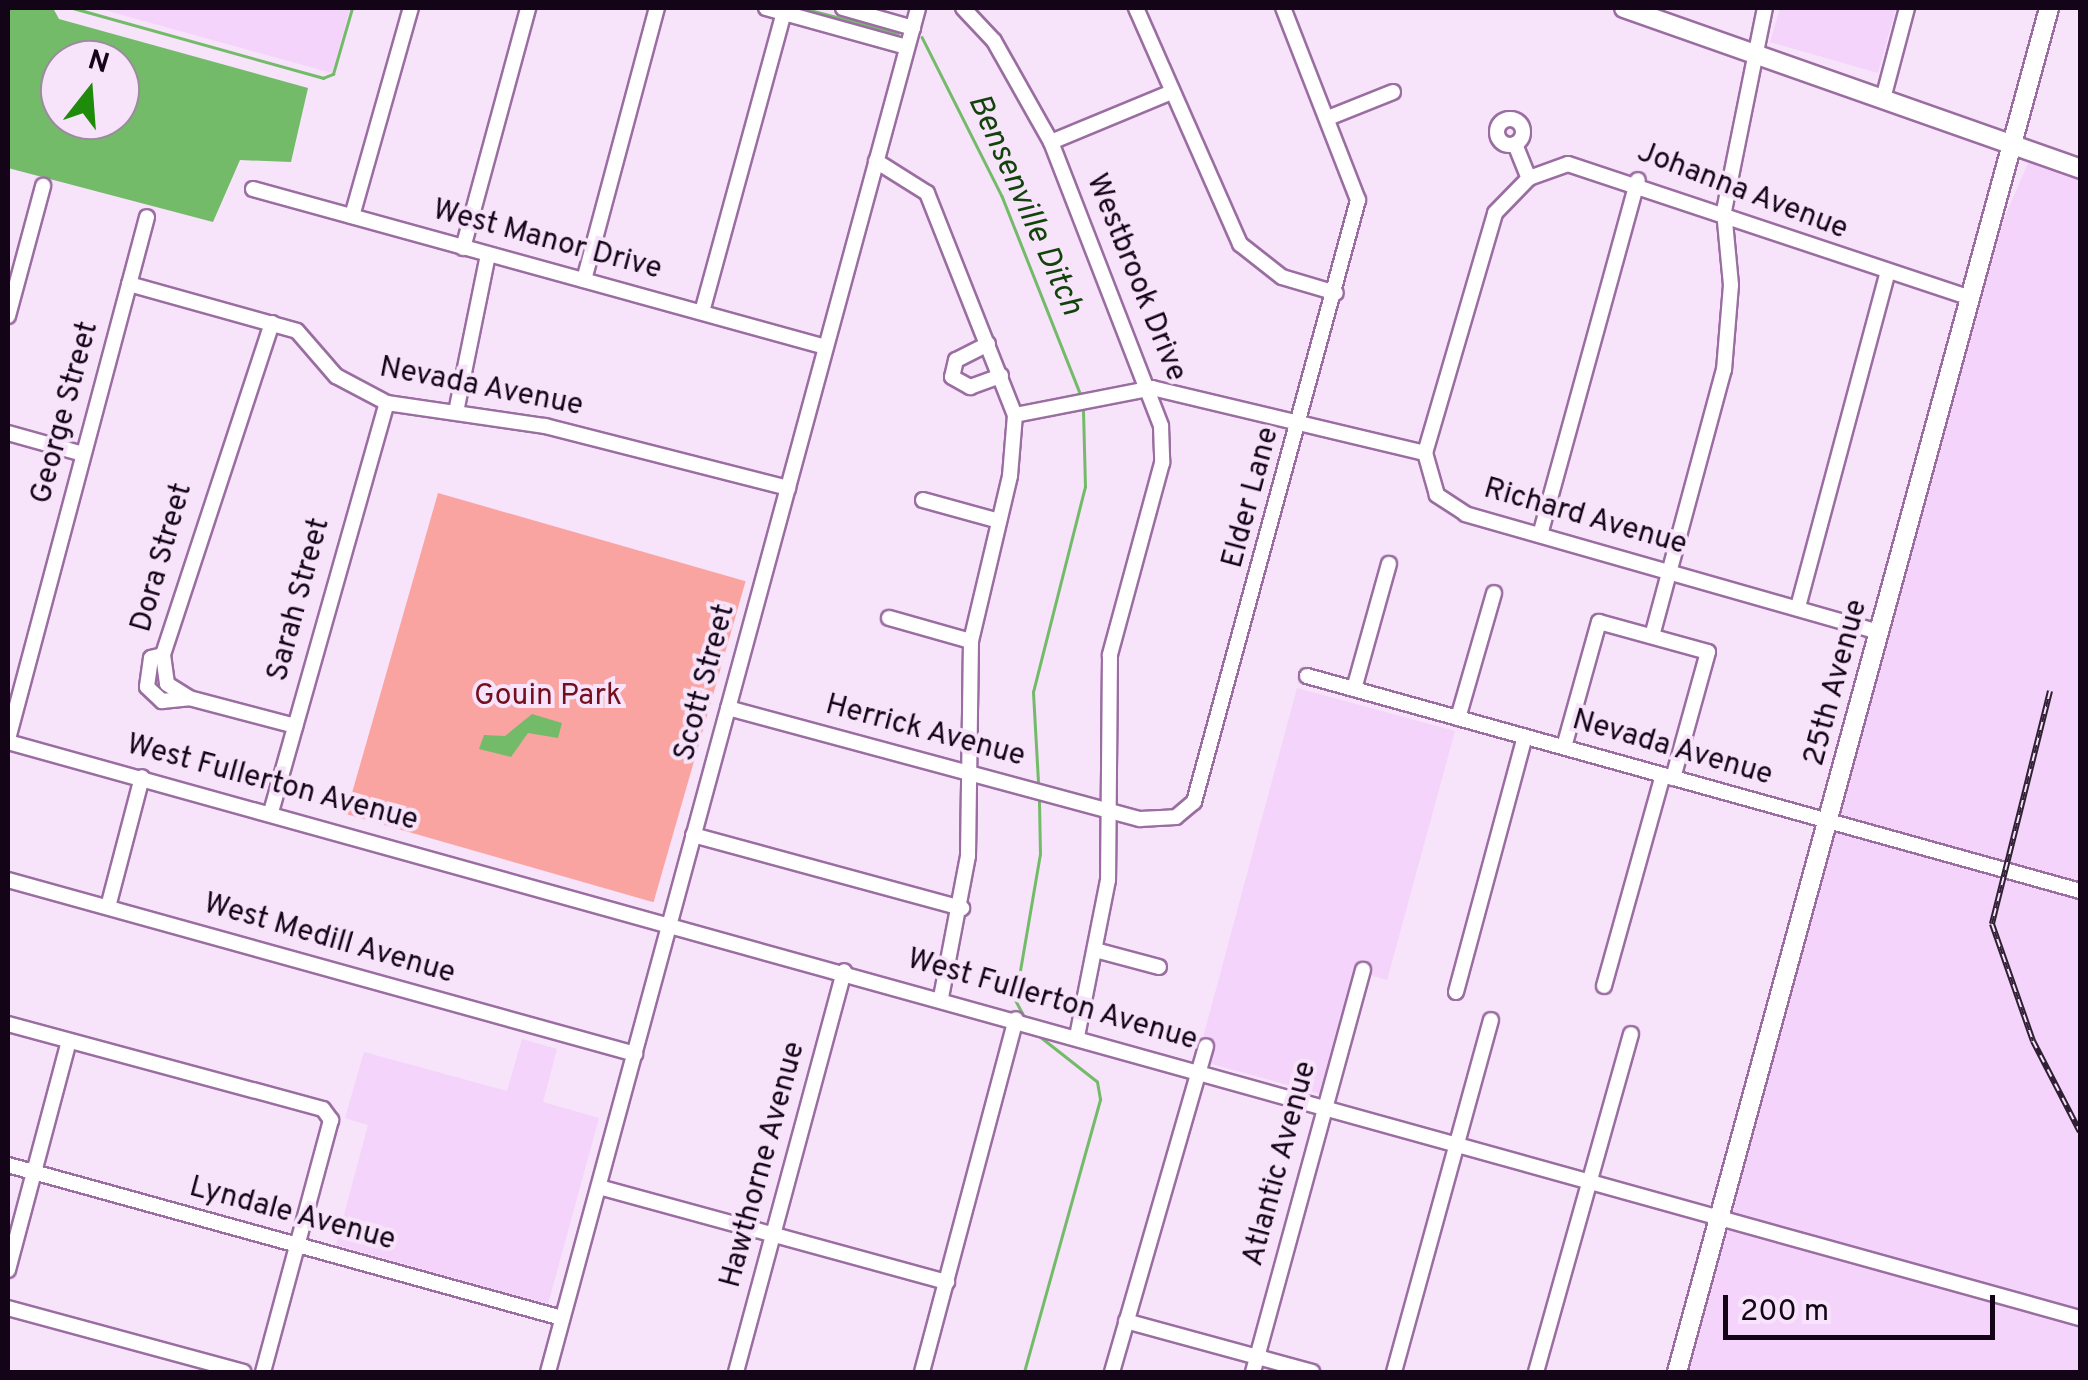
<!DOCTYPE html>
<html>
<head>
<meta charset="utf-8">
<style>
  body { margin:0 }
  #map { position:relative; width:2088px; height:1380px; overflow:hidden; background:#f7e3fa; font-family:Overpass,sans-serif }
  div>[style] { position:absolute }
  .built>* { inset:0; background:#f4d4fa }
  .green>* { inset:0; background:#faa4a1; transform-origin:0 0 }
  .water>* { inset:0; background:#73bb69 }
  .stream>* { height:2.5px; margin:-1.25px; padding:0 1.25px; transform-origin:1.25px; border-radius:1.25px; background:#73bb69 }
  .roads { filter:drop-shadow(2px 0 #9a6ea1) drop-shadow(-2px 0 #9a6ea1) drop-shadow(0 2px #9a6ea1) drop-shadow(0 -2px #9a6ea1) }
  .minor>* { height:14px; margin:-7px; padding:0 7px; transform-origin:7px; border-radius:7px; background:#fff }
  .minor>.ring { margin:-7px; padding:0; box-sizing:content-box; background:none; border:14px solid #fff; border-radius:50% }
  .major>* { height:18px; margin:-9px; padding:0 9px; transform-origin:9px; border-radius:9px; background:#fff }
  .rail>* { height:6px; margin-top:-3px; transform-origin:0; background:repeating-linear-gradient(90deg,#f7e3fa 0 8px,#302033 0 16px); box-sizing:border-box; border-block:2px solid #302033 }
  span { translate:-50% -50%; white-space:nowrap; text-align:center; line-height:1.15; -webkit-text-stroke:8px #f7e3fa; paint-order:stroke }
  .street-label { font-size:30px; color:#140417 }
  .park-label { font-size:30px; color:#74101d }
  .water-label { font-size:32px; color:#12430b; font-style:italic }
  .frame { position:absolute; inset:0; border:10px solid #140417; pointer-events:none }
  .north { position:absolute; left:40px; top:40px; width:100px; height:100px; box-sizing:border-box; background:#f7e3fa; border:2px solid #9c8a9f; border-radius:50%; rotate:17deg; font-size:28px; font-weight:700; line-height:40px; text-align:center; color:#140417 }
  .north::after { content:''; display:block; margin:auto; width:35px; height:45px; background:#1f8b0b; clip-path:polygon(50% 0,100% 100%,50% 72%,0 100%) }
  .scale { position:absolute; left:1723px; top:1295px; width:272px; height:45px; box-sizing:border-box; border:5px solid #140417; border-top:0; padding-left:12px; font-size:30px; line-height:35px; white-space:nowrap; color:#140417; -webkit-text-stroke:8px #f7e3fa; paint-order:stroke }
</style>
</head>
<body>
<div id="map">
  <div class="built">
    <div style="clip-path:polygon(97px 8px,350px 8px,332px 73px)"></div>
    <div style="clip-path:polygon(1780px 8px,1896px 8px,1878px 73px,1770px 42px)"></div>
    <div style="clip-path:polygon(2029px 161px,2080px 181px,2080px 1372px,1688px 1372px,2003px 221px)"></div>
    <div style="clip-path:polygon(1297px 688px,1455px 731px,1387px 980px,1369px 975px,1336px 1098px,1197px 1060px)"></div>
    <div style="clip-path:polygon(522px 1039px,557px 1049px,543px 1102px,599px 1118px,548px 1304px,336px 1245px,368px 1125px,345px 1118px,364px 1052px,507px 1091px)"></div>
  </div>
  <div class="green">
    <div style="left:438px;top:493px;width:320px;height:334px;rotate:16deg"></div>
  </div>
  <div class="water">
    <div style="clip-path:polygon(evenodd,8px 8px,53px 8px,59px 19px,308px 88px,291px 162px,240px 160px,213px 222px,8px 168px,8px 8px,60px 60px,120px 60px,120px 120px,60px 120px,60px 60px)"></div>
    <div style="clip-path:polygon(532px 714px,562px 723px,558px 738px,528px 733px,511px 757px,479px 749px,484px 735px,505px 736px)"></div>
  </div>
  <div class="stream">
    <div style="left:73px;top:8px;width:260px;rotate:15.6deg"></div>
    <div style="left:323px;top:78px;width:11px;rotate:-22deg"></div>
    <div style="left:333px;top:74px;width:69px;rotate:-73.9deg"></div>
    <div style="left:802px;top:8px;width:99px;rotate:14.6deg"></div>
    <div style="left:922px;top:37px;width:178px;rotate:63.3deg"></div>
    <div style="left:1002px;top:196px;width:212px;rotate:68.4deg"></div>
    <div style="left:1038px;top:782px;width:90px;rotate:-93.2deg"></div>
    <div style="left:1033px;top:692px;width:211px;rotate:-75.8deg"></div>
    <div style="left:1085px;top:487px;width:77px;rotate:-91.5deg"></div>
    <div style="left:1025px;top:1019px;width:21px;rotate:-118deg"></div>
    <div style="left:1015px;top:1000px;width:148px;rotate:-80.3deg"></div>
    <div style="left:1040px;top:854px;width:53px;rotate:-91.1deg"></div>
    <div style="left:1024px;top:1372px;width:283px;rotate:-74.4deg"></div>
    <div style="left:1100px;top:1099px;width:17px;rotate:-100deg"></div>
    <div style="left:1097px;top:1082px;width:78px;rotate:-141.8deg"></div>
  </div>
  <div class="roads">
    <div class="minor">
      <div style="left:766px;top:8px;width:146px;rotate:15.5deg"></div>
      <div style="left:843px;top:8px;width:73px;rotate:15.9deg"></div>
      <div style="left:963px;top:8px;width:45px;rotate:46.8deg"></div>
      <div style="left:994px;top:41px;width:116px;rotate:60.6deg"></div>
      <div style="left:1051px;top:142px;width:305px;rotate:68.8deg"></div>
      <div style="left:1161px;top:426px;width:37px;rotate:88deg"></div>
      <div style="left:1162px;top:463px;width:199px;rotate:105.2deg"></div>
      <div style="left:1110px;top:655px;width:225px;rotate:90.5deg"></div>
      <div style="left:1108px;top:880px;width:160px;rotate:101.2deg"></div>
      <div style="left:1136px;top:8px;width:258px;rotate:66.2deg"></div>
      <div style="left:1240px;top:244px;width:53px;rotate:38.2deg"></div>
      <div style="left:1282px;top:277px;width:56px;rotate:16.5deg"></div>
      <div style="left:1884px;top:95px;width:90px;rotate:-75.2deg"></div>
      <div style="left:1328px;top:118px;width:70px;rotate:-21.8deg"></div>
      <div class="ring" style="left:1497px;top:119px;width:12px;height:12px"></div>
      <div style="left:1051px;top:142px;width:131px;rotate:-22.5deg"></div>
      <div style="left:1515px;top:144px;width:37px;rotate:68deg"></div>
      <div style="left:876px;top:161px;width:60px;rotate:32.1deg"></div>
      <div style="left:927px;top:193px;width:239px;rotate:68.4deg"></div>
      <div style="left:1015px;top:415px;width:61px;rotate:94.7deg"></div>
      <div style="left:1010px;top:476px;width:170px;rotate:103.3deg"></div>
      <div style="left:971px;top:641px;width:215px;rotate:90.8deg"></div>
      <div style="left:968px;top:856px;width:145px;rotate:100.8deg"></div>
      <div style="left:253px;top:189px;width:594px;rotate:15.42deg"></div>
      <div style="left:352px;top:216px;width:216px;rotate:-74.2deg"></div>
      <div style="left:463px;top:248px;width:249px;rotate:-74.8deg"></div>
      <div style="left:584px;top:280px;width:282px;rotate:-75deg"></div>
      <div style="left:129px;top:284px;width:174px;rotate:15.6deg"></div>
      <div style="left:297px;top:331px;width:60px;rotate:49.1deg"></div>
      <div style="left:336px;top:376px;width:58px;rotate:27.9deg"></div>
      <div style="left:387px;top:403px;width:160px;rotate:8.3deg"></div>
      <div style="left:545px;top:426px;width:251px;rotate:14.3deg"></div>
      <div style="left:702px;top:312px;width:315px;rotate:-74.7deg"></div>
      <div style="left:8px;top:316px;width:135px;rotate:-74.9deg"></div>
      <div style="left:272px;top:323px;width:349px;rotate:108.2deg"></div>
      <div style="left:163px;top:655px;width:29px;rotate:82deg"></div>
      <div style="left:167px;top:684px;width:26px;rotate:32deg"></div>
      <div style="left:189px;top:698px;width:110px;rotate:14.8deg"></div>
      <div style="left:988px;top:344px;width:36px;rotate:153deg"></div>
      <div style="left:956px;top:360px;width:17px;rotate:103deg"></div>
      <div style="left:952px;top:377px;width:21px;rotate:29deg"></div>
      <div style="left:970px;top:387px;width:33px;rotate:-20deg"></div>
      <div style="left:456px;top:412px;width:160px;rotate:-78.5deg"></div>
      <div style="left:1015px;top:415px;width:140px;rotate:-11.1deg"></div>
      <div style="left:1152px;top:388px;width:281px;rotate:13.4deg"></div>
      <div style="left:8px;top:433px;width:78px;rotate:15.6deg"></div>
      <div style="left:923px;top:500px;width:79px;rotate:15.4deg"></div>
      <div style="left:1540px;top:535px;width:368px;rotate:-74.6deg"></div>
      <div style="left:1798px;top:607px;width:345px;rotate:-75deg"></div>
      <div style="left:889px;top:618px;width:85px;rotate:15.7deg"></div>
      <div style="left:1879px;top:632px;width:430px;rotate:-164.1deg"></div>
      <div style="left:1466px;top:514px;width:35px;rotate:-147deg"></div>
      <div style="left:1437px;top:495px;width:44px;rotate:-105.9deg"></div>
      <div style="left:1425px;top:453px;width:250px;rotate:-73.7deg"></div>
      <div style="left:1495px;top:213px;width:49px;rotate:-45.8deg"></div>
      <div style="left:1529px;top:178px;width:41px;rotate:-19.7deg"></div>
      <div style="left:1568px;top:164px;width:424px;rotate:18.4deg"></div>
      <div style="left:1652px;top:636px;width:276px;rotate:-74.9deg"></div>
      <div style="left:1724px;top:370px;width:85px;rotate:-85.3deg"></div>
      <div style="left:1731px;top:285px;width:74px;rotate:-95.4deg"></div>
      <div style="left:1724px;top:211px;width:207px;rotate:-78.6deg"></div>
      <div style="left:163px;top:655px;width:12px;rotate:166deg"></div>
      <div style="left:151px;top:658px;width:29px;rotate:98deg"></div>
      <div style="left:147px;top:687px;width:21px;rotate:43deg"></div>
      <div style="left:162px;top:701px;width:27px;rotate:-6deg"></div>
      <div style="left:1307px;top:676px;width:802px;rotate:15.54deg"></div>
      <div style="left:1354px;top:689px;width:130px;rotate:-74.4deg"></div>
      <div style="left:728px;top:708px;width:427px;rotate:15.1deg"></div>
      <div style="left:1140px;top:819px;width:36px;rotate:-3deg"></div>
      <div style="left:1176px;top:817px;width:23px;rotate:-40deg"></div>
      <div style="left:1194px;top:802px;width:624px;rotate:-74.76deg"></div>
      <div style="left:1358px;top:200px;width:206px;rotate:-111.3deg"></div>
      <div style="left:1458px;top:718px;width:130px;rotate:-73.9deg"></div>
      <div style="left:8px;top:739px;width:540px;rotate:-75.09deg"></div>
      <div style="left:8px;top:742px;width:2151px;rotate:15.54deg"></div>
      <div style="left:1564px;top:747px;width:130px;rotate:-74.4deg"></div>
      <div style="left:1599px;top:622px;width:113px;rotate:15.4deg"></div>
      <div style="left:1708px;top:652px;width:131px;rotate:105.5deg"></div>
      <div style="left:271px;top:812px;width:425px;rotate:-74.2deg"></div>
      <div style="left:693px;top:835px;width:279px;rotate:15.2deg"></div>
      <div style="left:8px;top:880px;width:651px;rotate:15.51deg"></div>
      <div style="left:108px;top:907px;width:134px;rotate:-75.3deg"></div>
      <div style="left:1099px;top:951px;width:62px;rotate:14.9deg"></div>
      <div style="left:1604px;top:986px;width:219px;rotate:-74.4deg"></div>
      <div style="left:1456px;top:992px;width:264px;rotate:-74.9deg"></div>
      <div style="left:8px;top:1024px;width:326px;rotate:15.1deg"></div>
      <div style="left:323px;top:1109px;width:14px;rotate:54deg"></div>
      <div style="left:331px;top:1120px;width:261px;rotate:105.1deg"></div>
      <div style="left:8px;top:1165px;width:575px;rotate:15.44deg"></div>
      <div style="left:599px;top:1187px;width:361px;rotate:15.3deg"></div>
      <div style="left:8px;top:1270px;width:237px;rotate:-75.1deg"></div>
      <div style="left:8px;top:1308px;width:244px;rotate:15.2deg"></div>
      <div style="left:1126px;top:1321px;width:193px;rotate:15.3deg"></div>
      <div style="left:548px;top:1372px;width:1413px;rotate:-74.82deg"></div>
      <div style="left:736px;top:1372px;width:415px;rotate:-74.9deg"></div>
      <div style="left:922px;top:1372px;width:365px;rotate:-75.1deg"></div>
      <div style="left:1112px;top:1372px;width:339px;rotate:-73.9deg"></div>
      <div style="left:1253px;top:1372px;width:417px;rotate:-74.7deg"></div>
      <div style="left:1394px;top:1372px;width:365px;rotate:-74.6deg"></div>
      <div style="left:1536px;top:1372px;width:351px;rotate:-74.3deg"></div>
    </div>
    <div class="major">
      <div style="left:1624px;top:8px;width:484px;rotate:19.4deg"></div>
      <div style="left:1677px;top:1372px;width:1414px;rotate:-74.74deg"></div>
    </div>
  </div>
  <div class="rail">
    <div style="left:2050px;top:691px;width:240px;rotate:104deg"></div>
    <div style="left:1992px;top:924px;width:124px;rotate:70.7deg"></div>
    <div style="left:2033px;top:1041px;width:102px;rotate:62.7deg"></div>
  </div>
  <div class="street-label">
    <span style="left:1742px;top:192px;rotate:21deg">Johanna Avenue</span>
    <span style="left:547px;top:241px;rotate:15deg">West Manor Drive</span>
    <span style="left:1135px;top:278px;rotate:68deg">Westbrook Drive</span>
    <span style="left:481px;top:388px;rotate:11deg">Nevada Avenue</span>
    <span style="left:66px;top:413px;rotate:-75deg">George Street</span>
    <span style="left:1252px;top:498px;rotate:-75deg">Elder Lane</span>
    <span style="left:1585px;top:518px;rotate:16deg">Richard Avenue</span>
    <span style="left:163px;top:558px;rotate:-74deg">Dora Street</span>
    <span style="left:300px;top:600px;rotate:-75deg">Sarah Street</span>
    <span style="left:706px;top:683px;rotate:-75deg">Scott Street</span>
    <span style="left:1837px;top:683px;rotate:-75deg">25th Avenue</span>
    <span style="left:925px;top:732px;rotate:15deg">Herrick Avenue</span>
    <span style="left:1672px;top:749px;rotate:16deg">Nevada Avenue</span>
    <span style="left:272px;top:784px;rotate:15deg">West Fullerton Avenue</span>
    <span style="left:329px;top:940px;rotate:16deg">West Medill Avenue</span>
    <span style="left:1052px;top:1001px;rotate:16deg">West Fullerton Avenue</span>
    <span style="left:1281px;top:1164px;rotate:-75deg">Atlantic Avenue</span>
    <span style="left:764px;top:1165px;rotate:-75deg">Hawthorne Avenue</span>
    <span style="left:292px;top:1215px;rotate:15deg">Lyndale Avenue</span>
  </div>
  <div class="park-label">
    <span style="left:548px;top:697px">Gouin Park</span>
  </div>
  <div class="water-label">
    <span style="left:1024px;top:205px;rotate:66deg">Bensenville Ditch</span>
  </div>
  <div class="frame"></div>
  <div class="north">N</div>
  <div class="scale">200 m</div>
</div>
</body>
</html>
